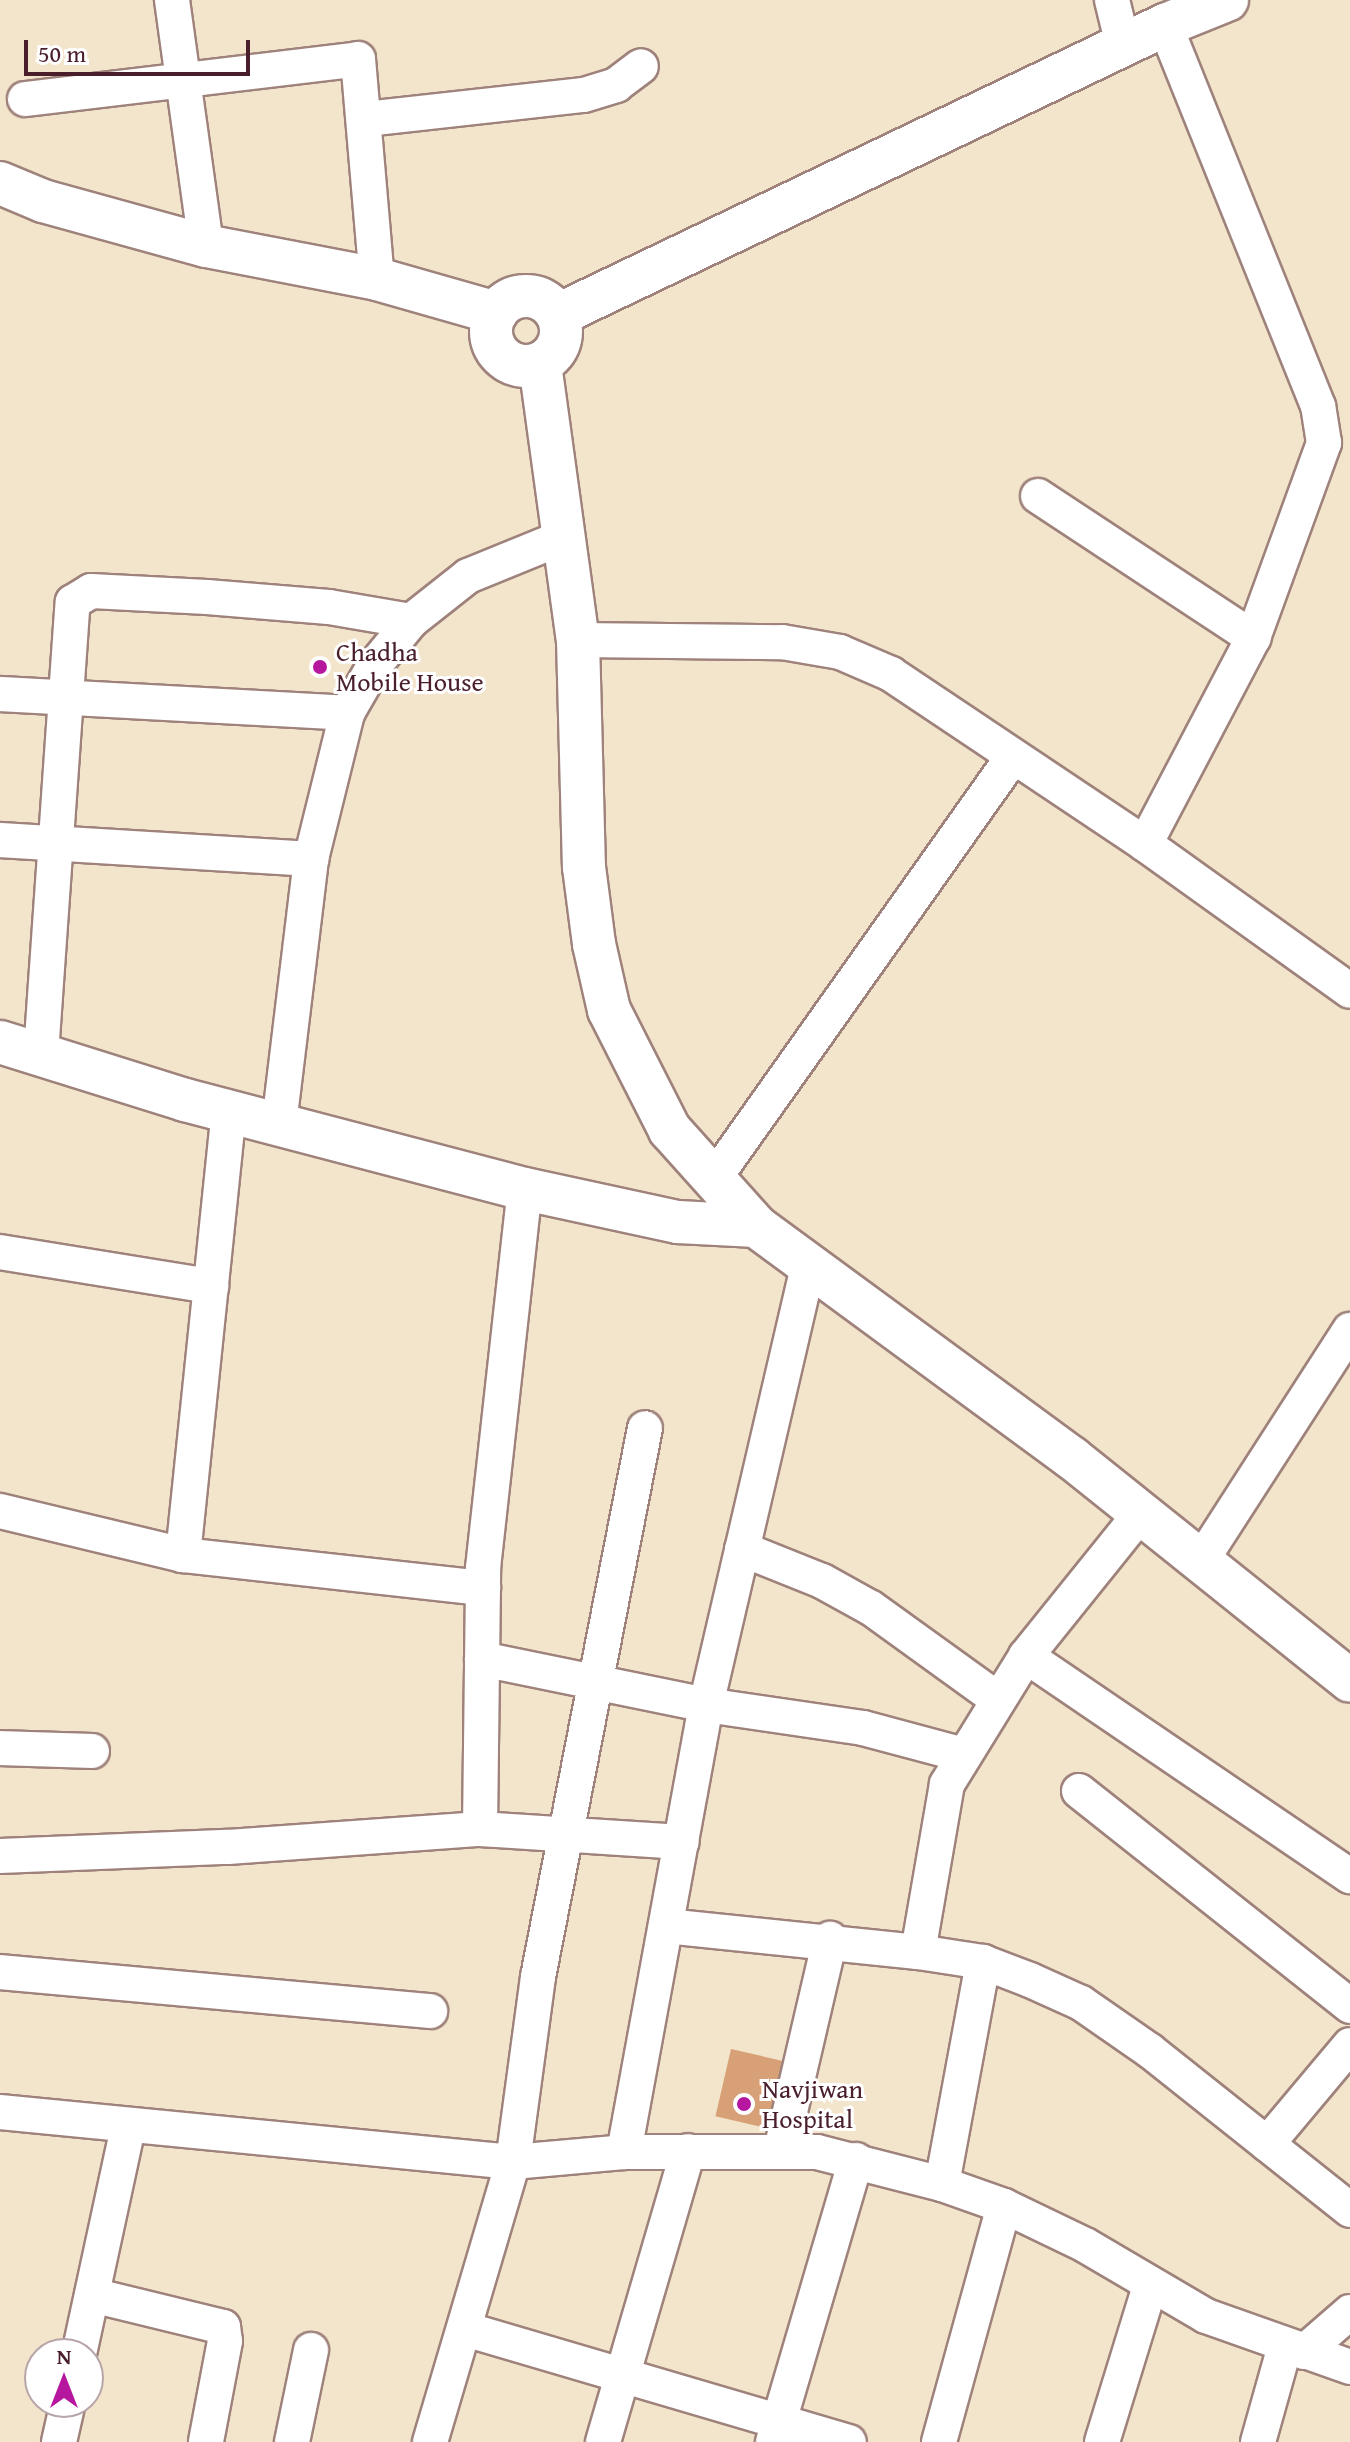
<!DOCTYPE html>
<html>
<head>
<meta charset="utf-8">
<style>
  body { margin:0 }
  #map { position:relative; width:1350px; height:2442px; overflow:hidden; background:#f3e5cb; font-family:"Gentium Book Plus",serif }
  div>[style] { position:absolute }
  .building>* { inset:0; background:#d7a077; transform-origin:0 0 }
  .roads { filter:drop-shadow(2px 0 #9e827b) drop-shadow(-2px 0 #9e827b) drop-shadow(0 2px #9e827b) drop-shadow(0 -2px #9e827b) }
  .minor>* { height:34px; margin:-17px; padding:0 17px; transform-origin:17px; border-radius:17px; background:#fff }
  .tertiary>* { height:42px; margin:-21px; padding:0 21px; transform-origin:21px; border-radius:21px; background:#fff }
  .tertiary>.ring { margin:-21px; padding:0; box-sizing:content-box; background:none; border:42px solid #fff; border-radius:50% }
  .dots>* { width:22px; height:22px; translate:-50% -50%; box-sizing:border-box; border:4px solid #fff; border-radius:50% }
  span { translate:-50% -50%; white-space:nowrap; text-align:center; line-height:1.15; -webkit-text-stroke:6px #fff; paint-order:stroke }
  .poi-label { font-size:26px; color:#4a1f2b }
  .left { translate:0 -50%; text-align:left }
  .north { position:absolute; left:24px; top:2338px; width:80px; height:80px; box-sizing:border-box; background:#fff; border:2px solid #b7a5aa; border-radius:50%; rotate:0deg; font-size:22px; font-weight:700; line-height:32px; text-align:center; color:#4a1f2b }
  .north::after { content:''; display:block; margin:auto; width:28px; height:36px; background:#b5179e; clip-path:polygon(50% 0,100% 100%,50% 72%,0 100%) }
  .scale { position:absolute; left:24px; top:40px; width:226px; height:36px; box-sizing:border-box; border:4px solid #4a1f2b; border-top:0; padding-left:10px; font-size:24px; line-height:28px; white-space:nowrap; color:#4a1f2b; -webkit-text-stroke:6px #fff; paint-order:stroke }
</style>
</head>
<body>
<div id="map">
  <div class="building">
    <div style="left:731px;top:2049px;width:62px;height:69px;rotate:13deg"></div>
  </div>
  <div class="roads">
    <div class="minor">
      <div style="left:172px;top:0;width:248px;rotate:82.1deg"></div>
      <div style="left:1112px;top:0;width:46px;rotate:76.3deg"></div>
      <div style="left:25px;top:99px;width:335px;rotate:-6.8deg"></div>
      <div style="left:358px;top:59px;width:221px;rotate:85.1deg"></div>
      <div style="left:366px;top:119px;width:219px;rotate:-6.3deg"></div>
      <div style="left:584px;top:95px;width:34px;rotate:-17deg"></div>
      <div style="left:616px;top:85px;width:31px;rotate:-37deg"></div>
      <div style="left:1038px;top:496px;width:258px;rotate:33.4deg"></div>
      <div style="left:578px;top:640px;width:204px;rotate:0.6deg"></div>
      <div style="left:782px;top:642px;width:59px;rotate:9.8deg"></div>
      <div style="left:840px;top:652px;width:56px;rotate:23.3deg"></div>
      <div style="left:891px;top:674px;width:306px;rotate:33.8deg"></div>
      <div style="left:1145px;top:844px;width:252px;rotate:35.6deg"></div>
      <div style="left:0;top:694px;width:348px;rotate:3.1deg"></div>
      <div style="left:0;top:840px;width:312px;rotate:3.5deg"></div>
      <div style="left:1145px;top:844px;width:233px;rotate:-62.3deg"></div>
      <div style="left:1253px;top:638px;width:208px;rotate:-70deg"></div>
      <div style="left:1324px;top:443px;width:37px;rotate:-99deg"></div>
      <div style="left:1318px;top:406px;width:411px;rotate:-111.9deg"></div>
      <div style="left:41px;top:1054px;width:453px;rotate:-86deg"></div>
      <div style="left:73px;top:602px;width:21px;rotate:-31deg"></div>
      <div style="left:91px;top:591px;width:116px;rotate:3deg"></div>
      <div style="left:207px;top:597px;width:122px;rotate:4.7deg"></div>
      <div style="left:329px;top:607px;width:83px;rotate:9.7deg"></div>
      <div style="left:279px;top:1124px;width:267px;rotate:-83.1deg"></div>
      <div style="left:311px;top:859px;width:150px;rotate:-76.1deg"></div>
      <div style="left:347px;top:713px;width:54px;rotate:-60.1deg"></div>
      <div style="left:374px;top:666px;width:58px;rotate:-50.6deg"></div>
      <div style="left:411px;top:621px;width:73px;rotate:-38.3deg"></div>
      <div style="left:468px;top:576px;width:106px;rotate:-22.2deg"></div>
      <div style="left:713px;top:1180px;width:517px;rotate:-54.68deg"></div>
      <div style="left:0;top:1252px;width:214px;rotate:9.2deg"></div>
      <div style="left:0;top:1511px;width:188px;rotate:13.5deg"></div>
      <div style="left:183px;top:1555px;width:302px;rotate:6.3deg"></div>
      <div style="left:742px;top:1549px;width:86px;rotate:21.8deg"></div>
      <div style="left:822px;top:1581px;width:56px;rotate:28.9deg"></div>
      <div style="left:871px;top:1608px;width:155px;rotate:35.8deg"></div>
      <div style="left:183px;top:1555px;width:446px;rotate:-84.1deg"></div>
      <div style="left:1201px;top:1561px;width:275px;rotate:-57.2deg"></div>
      <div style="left:1026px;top:1656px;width:392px;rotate:34.2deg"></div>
      <div style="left:482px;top:1659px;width:229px;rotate:11.6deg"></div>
      <div style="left:706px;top:1705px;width:159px;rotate:8.3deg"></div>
      <div style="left:863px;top:1728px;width:105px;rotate:15deg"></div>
      <div style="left:0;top:1748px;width:92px;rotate:1.9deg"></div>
      <div style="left:1079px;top:1791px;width:346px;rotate:38.4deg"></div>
      <div style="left:480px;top:1829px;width:261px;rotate:-89.3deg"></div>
      <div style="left:483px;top:1568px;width:381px;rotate:-83.7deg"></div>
      <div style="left:0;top:1856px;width:228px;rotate:-2.3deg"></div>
      <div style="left:228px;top:1847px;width:253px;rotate:-4.1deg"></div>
      <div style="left:480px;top:1829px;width:202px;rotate:3.7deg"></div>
      <div style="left:666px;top:1926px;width:253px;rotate:5.9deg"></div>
      <div style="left:918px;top:1952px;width:66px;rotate:8.7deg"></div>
      <div style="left:983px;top:1962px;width:50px;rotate:21deg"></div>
      <div style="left:1030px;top:1980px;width:56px;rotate:24.3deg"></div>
      <div style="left:1081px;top:2003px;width:83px;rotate:34.7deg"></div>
      <div style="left:1149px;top:2050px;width:257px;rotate:38.5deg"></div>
      <div style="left:918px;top:1952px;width:170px;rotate:-80.2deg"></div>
      <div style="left:947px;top:1784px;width:150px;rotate:-58.3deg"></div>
      <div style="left:1026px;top:1656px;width:184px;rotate:-51.2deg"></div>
      <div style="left:0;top:1972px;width:432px;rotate:5.2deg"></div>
      <div style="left:0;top:2112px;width:515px;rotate:5.57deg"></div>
      <div style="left:513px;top:2162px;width:111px;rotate:-5.1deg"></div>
      <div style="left:624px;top:2152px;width:193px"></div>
      <div style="left:817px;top:2152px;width:129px;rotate:14.4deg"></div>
      <div style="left:942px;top:2184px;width:66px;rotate:19.5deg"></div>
      <div style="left:1004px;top:2206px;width:90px;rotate:25.7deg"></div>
      <div style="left:1085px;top:2245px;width:140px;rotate:30.4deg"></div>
      <div style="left:1206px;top:2316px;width:153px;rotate:19.5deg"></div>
      <div style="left:1267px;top:2144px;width:129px;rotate:-50deg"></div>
      <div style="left:781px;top:2150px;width:217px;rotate:-76.9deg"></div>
      <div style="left:624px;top:2152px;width:454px;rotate:-79.6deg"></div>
      <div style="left:706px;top:1705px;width:453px;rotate:-76.9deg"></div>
      <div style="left:942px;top:2184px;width:226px;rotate:-79.5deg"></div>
      <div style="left:92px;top:2295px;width:135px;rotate:13.7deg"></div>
      <div style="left:223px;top:2327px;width:14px;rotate:82deg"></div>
      <div style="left:225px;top:2341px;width:103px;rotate:100.7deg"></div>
      <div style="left:465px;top:2329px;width:400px;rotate:16.4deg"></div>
      <div style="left:1304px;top:2352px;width:61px;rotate:-41deg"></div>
      <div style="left:79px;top:2354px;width:232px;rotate:-77.8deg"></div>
      <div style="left:59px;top:2442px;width:41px;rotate:-77.3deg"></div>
      <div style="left:292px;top:2442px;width:94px;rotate:-78.3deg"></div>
      <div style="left:430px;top:2442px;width:292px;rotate:-73.5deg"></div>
      <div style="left:513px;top:2162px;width:187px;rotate:-82.3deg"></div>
      <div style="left:538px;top:1977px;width:559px;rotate:-78.97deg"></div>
      <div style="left:603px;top:2442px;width:303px;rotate:-73.7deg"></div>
      <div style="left:773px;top:2442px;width:294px;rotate:-73.6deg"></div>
      <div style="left:939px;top:2442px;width:245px;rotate:-74.6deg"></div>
      <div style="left:1102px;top:2442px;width:163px;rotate:-72.9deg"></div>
      <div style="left:1258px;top:2442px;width:100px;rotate:-74.3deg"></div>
    </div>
    <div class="tertiary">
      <div style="left:0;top:183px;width:47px;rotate:22.7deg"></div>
      <div style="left:43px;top:201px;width:169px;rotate:15.4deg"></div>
      <div style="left:206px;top:246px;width:174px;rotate:10.9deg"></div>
      <div style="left:377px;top:279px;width:124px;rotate:15.9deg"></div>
      <div class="ring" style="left:491px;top:296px;width:28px;height:28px"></div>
      <div style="left:558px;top:315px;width:673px;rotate:-25.54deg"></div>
      <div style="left:1165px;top:25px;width:67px;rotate:-22deg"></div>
      <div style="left:540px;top:364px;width:279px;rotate:82.2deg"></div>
      <div style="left:578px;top:640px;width:227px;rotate:88.5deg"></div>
      <div style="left:584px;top:867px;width:78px;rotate:82.6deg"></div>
      <div style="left:594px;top:944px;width:68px;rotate:77.2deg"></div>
      <div style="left:609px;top:1010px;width:135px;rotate:63.1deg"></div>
      <div style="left:670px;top:1130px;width:129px;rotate:48.1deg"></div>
      <div style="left:756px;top:1226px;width:392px;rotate:36.3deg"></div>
      <div style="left:1072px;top:1458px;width:356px;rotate:38.7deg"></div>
      <div style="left:0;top:1042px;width:194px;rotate:17.4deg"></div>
      <div style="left:185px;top:1100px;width:351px;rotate:14.7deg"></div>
      <div style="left:525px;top:1189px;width:157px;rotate:12.2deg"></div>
      <div style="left:678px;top:1222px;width:78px;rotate:2.9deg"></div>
    </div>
  </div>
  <div class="dots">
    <div style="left:320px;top:667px;background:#b5179e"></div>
    <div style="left:744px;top:2104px;background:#b5179e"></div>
  </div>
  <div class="poi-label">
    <span class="left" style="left:336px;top:667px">Chadha<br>Mobile House</span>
    <span class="left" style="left:762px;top:2104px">Navjiwan<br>Hospital</span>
  </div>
  <div class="north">N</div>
  <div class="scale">50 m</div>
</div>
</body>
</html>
